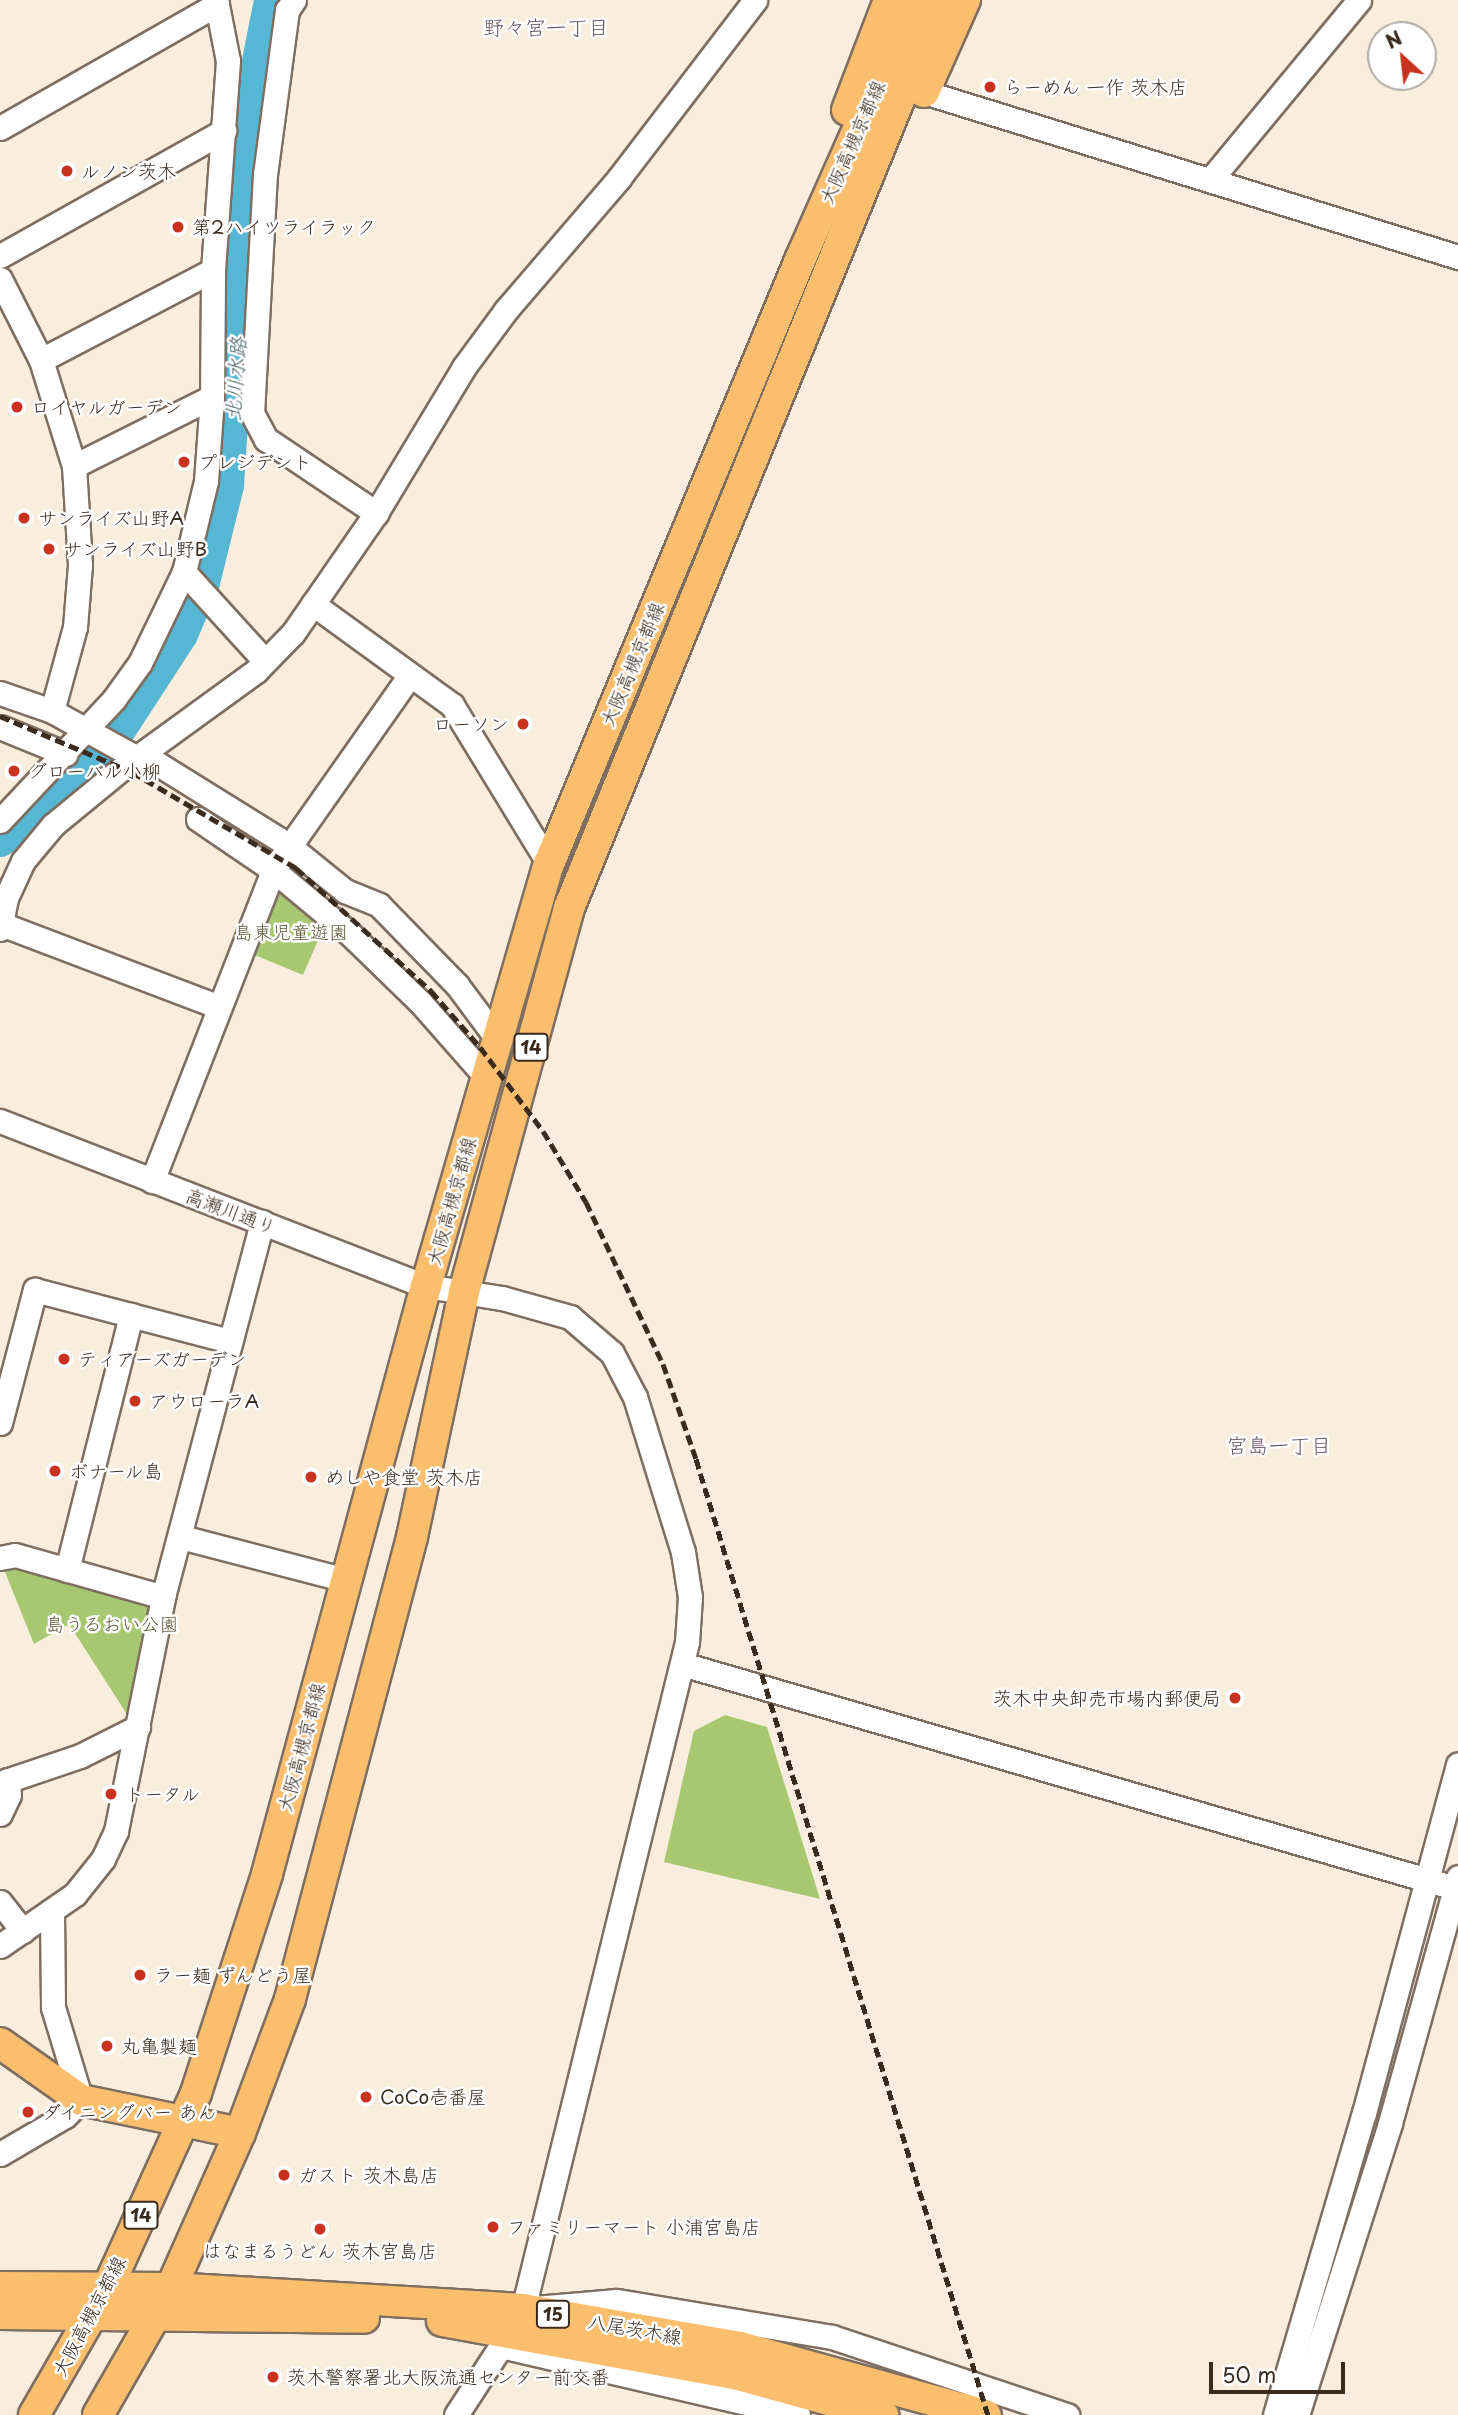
<!DOCTYPE html>
<html>
<head>
<meta charset="utf-8">
<style>
  body { margin:0 }
  #map { position:relative; width:1458px; height:2415px; overflow:hidden; background:#f9edde; font-family:"Playpen Sans","Klee One",sans-serif }
  div>[style] { position:absolute }
  .green>* { inset:0; background:#a7c870 }
  .river>* { height:33px; margin:-16.5px; padding:0 16.5px; transform-origin:16.5px; border-radius:16.5px; background:#56b7d4 }
  .roads { filter:drop-shadow(2px 0 #7e6e61) drop-shadow(-2px 0 #7e6e61) drop-shadow(0 2px #7e6e61) drop-shadow(0 -2px #7e6e61) }
  .minor>* { height:23px; margin:-11.5px; padding:0 11.5px; transform-origin:11.5px; border-radius:11.5px; background:#fff }
  .major>* { height:30px; margin:-15px; padding:0 15px; transform-origin:15px; border-radius:15px; background:#fabe6d }
  .rail>* { height:5px; margin-top:-2.5px; transform-origin:0; background:repeating-linear-gradient(90deg,#3b2a1e 0 10px,transparent 0 15px) }
  .dots>* { width:19px; height:19px; translate:-50% -50%; box-sizing:border-box; border:4px solid #fff; border-radius:50% }
  span { translate:-50% -50%; white-space:nowrap; text-align:center; line-height:1.15; -webkit-text-stroke:5px #fff; paint-order:stroke }
  .shield-label span { padding:2px 5px; background:#fff; border:2px solid; border-radius:5px; -webkit-text-stroke-width:0 }
  .shield-label { font-size:18px; color:#3b2a1e; font-weight:700 }
  .poi-label { font-size:19px; color:#3b2a1e }
  .left { translate:0 -50%; text-align:left }
  .right { translate:-100% -50%; text-align:right }
  .street-label { font-size:19px; color:#3b2a1e }
  .park-label { font-size:19px; color:#5b5937 }
  .neighbourhood-label { font-size:21px; color:#6a5764 }
  .water-label { font-size:21px; color:#466267; font-style:italic }
  .north { position:absolute; left:1367px; top:21px; width:70px; height:70px; box-sizing:border-box; background:#fff; border:2px solid #b1aaa5; border-radius:50%; rotate:333deg; font-size:19px; font-weight:700; line-height:28px; text-align:center; color:#3b2a1e }
  .north::after { content:''; display:block; margin:auto; width:24px; height:32px; background:#c8321e; clip-path:polygon(50% 0,100% 100%,50% 72%,0 100%) }
  .scale { position:absolute; left:1209px; top:2362px; width:136px; height:32px; box-sizing:border-box; border:4px solid #3b2a1e; border-top:0; padding-left:9px; font-size:21px; line-height:24px; white-space:nowrap; color:#3b2a1e; -webkit-text-stroke:5px #fff; paint-order:stroke }
</style>
</head>
<body>
<div id="map">
  <div class="green">
    <div style="clip-path:polygon(287px 892px,326px 922px,303px 975px,252px 954px,273px 897px)"></div>
    <div style="clip-path:polygon(1px 1562px,145px 1595px,152px 1606px,130px 1719px,69px 1624px,34px 1644px)"></div>
    <div style="clip-path:polygon(725px 1715px,767px 1727px,820px 1899px,664px 1862px,694px 1731px)"></div>
  </div>
  <div class="river">
    <div style="left:116px;top:734px;width:119px;rotate:-57deg"></div>
    <div style="left:181px;top:634px;width:56px;rotate:-67.1deg"></div>
    <div style="left:203px;top:582px;width:100px;rotate:-76.1deg"></div>
    <div style="left:227px;top:485px;width:400px;rotate:-86.3deg"></div>
    <div style="left:253px;top:86px;width:88px;rotate:-78.8deg"></div>
    <div style="left:0;top:840px;width:123px;rotate:-40.7deg"></div>
  </div>
  <div class="roads">
    <div class="minor">
      <div style="left:294px;top:0;width:12px;rotate:125deg"></div>
      <div style="left:287px;top:10px;width:165px;rotate:97.6deg"></div>
      <div style="left:265px;top:174px;width:239px;rotate:93.1deg"></div>
      <div style="left:252px;top:413px;width:30px;rotate:62deg"></div>
      <div style="left:266px;top:439px;width:133px;rotate:33.9deg"></div>
      <div style="left:924px;top:92px;width:559px;rotate:17.17deg"></div>
      <div style="left:0;top:128px;width:250px;rotate:-29.7deg"></div>
      <div style="left:1211px;top:179px;width:232px;rotate:-50.4deg"></div>
      <div style="left:0;top:256px;width:257px;rotate:-29.2deg"></div>
      <div style="left:0;top:279px;width:91px;rotate:63.2deg"></div>
      <div style="left:41px;top:360px;width:111px;rotate:72.7deg"></div>
      <div style="left:74px;top:466px;width:99px;rotate:86.5deg"></div>
      <div style="left:80px;top:565px;width:62px;rotate:94.6deg"></div>
      <div style="left:75px;top:627px;width:87px;rotate:105.3deg"></div>
      <div style="left:41px;top:360px;width:194px;rotate:-27.6deg"></div>
      <div style="left:74px;top:466px;width:154px;rotate:-26.6deg"></div>
      <div style="left:184px;top:572px;width:120px;rotate:47.7deg"></div>
      <div style="left:313px;top:604px;width:172px;rotate:36deg"></div>
      <div style="left:452px;top:705px;width:186px;rotate:58.6deg"></div>
      <div style="left:0;top:693px;width:55px;rotate:19.1deg"></div>
      <div style="left:52px;top:711px;width:97px;rotate:28.9deg"></div>
      <div style="left:137px;top:758px;width:22px;rotate:16deg"></div>
      <div style="left:158px;top:764px;width:153px;rotate:31.9deg"></div>
      <div style="left:288px;top:845px;width:73px;rotate:38.9deg"></div>
      <div style="left:345px;top:891px;width:37px;rotate:22deg"></div>
      <div style="left:379px;top:905px;width:112px;rotate:45.7deg"></div>
      <div style="left:457px;top:985px;width:69px;rotate:53.3deg"></div>
      <div style="left:0;top:727px;width:71px;rotate:22.2deg"></div>
      <div style="left:198px;top:819px;width:91px;rotate:34.2deg"></div>
      <div style="left:273px;top:870px;width:100px;rotate:39.7deg"></div>
      <div style="left:350px;top:934px;width:99px;rotate:44.2deg"></div>
      <div style="left:421px;top:1003px;width:100px;rotate:48.7deg"></div>
      <div style="left:0;top:821px;width:167px;rotate:-46.9deg"></div>
      <div style="left:114px;top:699px;width:44px;rotate:-54.2deg"></div>
      <div style="left:140px;top:663px;width:101px;rotate:-64.2deg"></div>
      <div style="left:184px;top:572px;width:94px;rotate:-76.4deg"></div>
      <div style="left:206px;top:481px;width:84px;rotate:-85.9deg"></div>
      <div style="left:212px;top:397px;width:127px;rotate:-89.5deg"></div>
      <div style="left:213px;top:270px;width:210px;rotate:-85.9deg"></div>
      <div style="left:228px;top:61px;width:62px;rotate:-101.1deg"></div>
      <div style="left:1px;top:924px;width:233px;rotate:20.8deg"></div>
      <div style="left:0;top:929px;width:32px;rotate:-79deg"></div>
      <div style="left:6px;top:898px;width:41px;rotate:-65.3deg"></div>
      <div style="left:23px;top:861px;width:47px;rotate:-50.2deg"></div>
      <div style="left:53px;top:825px;width:88px;rotate:-39.5deg"></div>
      <div style="left:121px;top:769px;width:167px;rotate:-36deg"></div>
      <div style="left:256px;top:671px;width:53px;rotate:-45.8deg"></div>
      <div style="left:293px;top:633px;width:146px;rotate:-55.3deg"></div>
      <div style="left:376px;top:513px;width:170px;rotate:-58.9deg"></div>
      <div style="left:464px;top:367px;width:71px;rotate:-53.6deg"></div>
      <div style="left:506px;top:310px;width:174px;rotate:-49.4deg"></div>
      <div style="left:619px;top:178px;width:224px;rotate:-52.6deg"></div>
      <div style="left:0;top:1121px;width:457px;rotate:21.2deg"></div>
      <div style="left:426px;top:1286px;width:77px;rotate:9deg"></div>
      <div style="left:502px;top:1298px;width:71px;rotate:15.6deg"></div>
      <div style="left:570px;top:1317px;width:55px;rotate:40.6deg"></div>
      <div style="left:612px;top:1353px;width:50px;rotate:62.4deg"></div>
      <div style="left:635px;top:1397px;width:162px;rotate:72.8deg"></div>
      <div style="left:683px;top:1552px;width:46px;rotate:81.2deg"></div>
      <div style="left:690px;top:1597px;width:45px;rotate:93.8deg"></div>
      <div style="left:687px;top:1642px;width:687px;rotate:103.81deg"></div>
      <div style="left:523px;top:2309px;width:94px;rotate:-4.9deg"></div>
      <div style="left:617px;top:2301px;width:218px;rotate:9.5deg"></div>
      <div style="left:832px;top:2337px;width:248px;rotate:18.4deg"></div>
      <div style="left:152px;top:1181px;width:334px;rotate:-68.7deg"></div>
      <div style="left:273px;top:870px;width:238px;rotate:-54.9deg"></div>
      <div style="left:0;top:1423px;width:138px;rotate:-75.3deg"></div>
      <div style="left:35px;top:1290px;width:202px;rotate:14.7deg"></div>
      <div style="left:181px;top:1537px;width:171px;rotate:14.6deg"></div>
      <div style="left:0;top:1558px;width:15px;rotate:-11deg"></div>
      <div style="left:15px;top:1555px;width:154px;rotate:15.8deg"></div>
      <div style="left:67px;top:1570px;width:263px;rotate:-75.9deg"></div>
      <div style="left:682px;top:1664px;width:805px;rotate:16.16deg"></div>
      <div style="left:0;top:1783px;width:84px;rotate:-18.6deg"></div>
      <div style="left:80px;top:1756px;width:65px;rotate:-26.6deg"></div>
      <div style="left:0;top:1814px;width:21px;rotate:-65deg"></div>
      <div style="left:9px;top:1795px;width:15px;rotate:-94deg"></div>
      <div style="left:0;top:1902px;width:37px;rotate:52deg"></div>
      <div style="left:0;top:1946px;width:91px;rotate:-34.7deg"></div>
      <div style="left:75px;top:1894px;width:45px;rotate:-51.3deg"></div>
      <div style="left:103px;top:1859px;width:31px;rotate:-65deg"></div>
      <div style="left:116px;top:1831px;width:239px;rotate:-78.6deg"></div>
      <div style="left:163px;top:1597px;width:388px;rotate:-75.2deg"></div>
      <div style="left:0;top:2154px;width:75px;rotate:-30.3deg"></div>
      <div style="left:65px;top:2116px;width:23px;rotate:-45deg"></div>
      <div style="left:81px;top:2100px;width:97px;rotate:-106.8deg"></div>
      <div style="left:53px;top:2007px;width:94px;rotate:-90.6deg"></div>
      <div style="left:456px;top:2415px;width:82px;rotate:-56.9deg"></div>
      <div style="left:501px;top:2346px;width:305px;rotate:13.1deg"></div>
      <div style="left:1275px;top:2415px;width:315px;rotate:-73.6deg"></div>
      <div style="left:1364px;top:2113px;width:361px;rotate:-74.9deg"></div>
      <div style="left:1297px;top:2415px;width:306px;rotate:-72.3deg"></div>
      <div style="left:1390px;top:2123px;width:255px;rotate:-74.5deg"></div>
    </div>
    <div class="major">
      <div style="left:924px;top:92px;width:101px;rotate:-66deg"></div>
      <div style="left:847px;top:110px;width:118px;rotate:-69.1deg"></div>
      <div style="left:0;top:2043px;width:99px;rotate:35.1deg"></div>
      <div style="left:81px;top:2100px;width:162px;rotate:11.7deg"></div>
      <div style="left:0;top:2287px;width:171px;rotate:0.3deg"></div>
      <div style="left:171px;top:2288px;width:353px;rotate:3.4deg"></div>
      <div style="left:523px;top:2309px;width:220px;rotate:9.9deg"></div>
      <div style="left:740px;top:2347px;width:255px;rotate:15.5deg"></div>
      <div style="left:0;top:2314px;width:364px;rotate:0.6deg"></div>
      <div style="left:442px;top:2321px;width:298px;rotate:10.3deg"></div>
      <div style="left:735px;top:2374px;width:154px;rotate:15.5deg"></div>
      <div style="left:34px;top:2415px;width:150px;rotate:-60deg"></div>
      <div style="left:109px;top:2285px;width:211px;rotate:-65.6deg"></div>
      <div style="left:196px;top:2093px;width:230px;rotate:-72deg"></div>
      <div style="left:267px;top:1874px;width:609px;rotate:-74.87deg"></div>
      <div style="left:426px;top:1286px;width:440px;rotate:-73.8deg"></div>
      <div style="left:549px;top:864px;width:654px;rotate:-67.43deg"></div>
      <div style="left:800px;top:260px;width:284px;rotate:-66.1deg"></div>
      <div style="left:98px;top:2415px;width:146px;rotate:-60.1deg"></div>
      <div style="left:171px;top:2288px;width:170px;rotate:-66deg"></div>
      <div style="left:240px;top:2133px;width:143px;rotate:-69.5deg"></div>
      <div style="left:290px;top:1999px;width:478px;rotate:-75.2deg"></div>
      <div style="left:412px;top:1537px;width:250px;rotate:-78deg"></div>
      <div style="left:464px;top:1292px;width:398px;rotate:-74.7deg"></div>
      <div style="left:569px;top:908px;width:981px;rotate:-67.78deg"></div>
    </div>
  </div>
  <div class="rail">
    <div style="left:0;top:716px;width:143px;rotate:23deg"></div>
    <div style="left:132px;top:772px;width:190px;rotate:30.3deg"></div>
    <div style="left:296px;top:868px;width:183px;rotate:42.3deg"></div>
    <div style="left:431px;top:991px;width:74px;rotate:48.8deg"></div>
    <div style="left:480px;top:1047px;width:105px;rotate:53.1deg"></div>
    <div style="left:543px;top:1131px;width:83px;rotate:58.8deg"></div>
    <div style="left:586px;top:1202px;width:179px;rotate:64.6deg"></div>
    <div style="left:663px;top:1364px;width:101px;rotate:70.8deg"></div>
    <div style="left:696px;top:1459px;width:1000px;rotate:73.02deg"></div>
  </div>
  <div class="dots">
    <div style="left:990px;top:87px;background:#c8321e"></div>
    <div style="left:67px;top:171px;background:#c8321e"></div>
    <div style="left:178px;top:227px;background:#c8321e"></div>
    <div style="left:17px;top:407px;background:#c8321e"></div>
    <div style="left:184px;top:462px;background:#c8321e"></div>
    <div style="left:24px;top:518px;background:#c8321e"></div>
    <div style="left:49px;top:549px;background:#c8321e"></div>
    <div style="left:523px;top:724px;background:#c8321e"></div>
    <div style="left:14px;top:771px;background:#c8321e"></div>
    <div style="left:64px;top:1359px;background:#c8321e"></div>
    <div style="left:135px;top:1401px;background:#c8321e"></div>
    <div style="left:55px;top:1471px;background:#c8321e"></div>
    <div style="left:311px;top:1477px;background:#c8321e"></div>
    <div style="left:1235px;top:1698px;background:#c8321e"></div>
    <div style="left:111px;top:1794px;background:#c8321e"></div>
    <div style="left:140px;top:1975px;background:#c8321e"></div>
    <div style="left:107px;top:2046px;background:#c8321e"></div>
    <div style="left:366px;top:2097px;background:#c8321e"></div>
    <div style="left:28px;top:2112px;background:#c8321e"></div>
    <div style="left:284px;top:2175px;background:#c8321e"></div>
    <div style="left:493px;top:2227px;background:#c8321e"></div>
    <div style="left:320px;top:2229px;background:#c8321e"></div>
    <div style="left:273px;top:2377px;background:#c8321e"></div>
  </div>
  <div class="shield-label">
    <span style="left:531px;top:1047px">14</span>
    <span style="left:141px;top:2215px">14</span>
    <span style="left:553px;top:2314px">15</span>
  </div>
  <div class="poi-label">
    <span class="left" style="left:1004px;top:87px">らーめん 一作 茨木店</span>
    <span class="left" style="left:81px;top:171px">ルノン茨木</span>
    <span class="left" style="left:192px;top:227px">第2ハイツライラック</span>
    <span class="left" style="left:31px;top:407px">ロイヤルガーデン</span>
    <span class="left" style="left:198px;top:462px">プレジデント</span>
    <span class="left" style="left:38px;top:518px">サンライズ山野A</span>
    <span class="left" style="left:63px;top:549px">サンライズ山野B</span>
    <span class="right" style="left:509px;top:724px">ローソン</span>
    <span class="left" style="left:28px;top:771px">グローバル小柳</span>
    <span class="left" style="left:78px;top:1359px">ティアーズガーデン</span>
    <span class="left" style="left:149px;top:1401px">アウローラA</span>
    <span class="left" style="left:69px;top:1471px">ボナール島</span>
    <span class="left" style="left:325px;top:1477px">めしや食堂 茨木店</span>
    <span class="right" style="left:1221px;top:1698px">茨木中央卸売市場内郵便局</span>
    <span class="left" style="left:125px;top:1794px">トータル</span>
    <span class="left" style="left:154px;top:1975px">ラー麺 ずんどう屋</span>
    <span class="left" style="left:121px;top:2046px">丸亀製麺</span>
    <span class="left" style="left:380px;top:2097px">CoCo壱番屋</span>
    <span class="left" style="left:42px;top:2112px">ダイニングバー あん</span>
    <span class="left" style="left:298px;top:2175px">ガスト 茨木島店</span>
    <span class="left" style="left:507px;top:2227px">ファミリーマート 小浦宮島店</span>
    <span style="left:320px;top:2251px">はなまるうどん 茨木宮島店</span>
    <span class="left" style="left:287px;top:2377px">茨木警察署北大阪流通センター前交番</span>
  </div>
  <div class="street-label">
    <span style="left:852px;top:142px;rotate:-66deg">大阪高槻京都線</span>
    <span style="left:632px;top:664px;rotate:-67deg">大阪高槻京都線</span>
    <span style="left:451px;top:1201px;rotate:-74deg">大阪高槻京都線</span>
    <span style="left:231px;top:1211px;rotate:21deg">高瀬川通り</span>
    <span style="left:301px;top:1747px;rotate:-75deg">大阪高槻京都線</span>
    <span style="left:89px;top:2316px;rotate:-62deg">大阪高槻京都線</span>
    <span style="left:635px;top:2329px;rotate:10deg">八尾茨木線</span>
  </div>
  <div class="park-label">
    <span style="left:291px;top:932px">島東児童遊園</span>
    <span style="left:112px;top:1624px">島うるおい公園</span>
  </div>
  <div class="neighbourhood-label">
    <span style="left:546px;top:26px">野々宮一丁目</span>
    <span style="left:1279px;top:1444px">宮島一丁目</span>
  </div>
  <div class="water-label">
    <span style="left:234px;top:379px;rotate:-86deg">北川水路</span>
  </div>
  <div class="north">N</div>
  <div class="scale">50 m</div>
</div>
</body>
</html>
